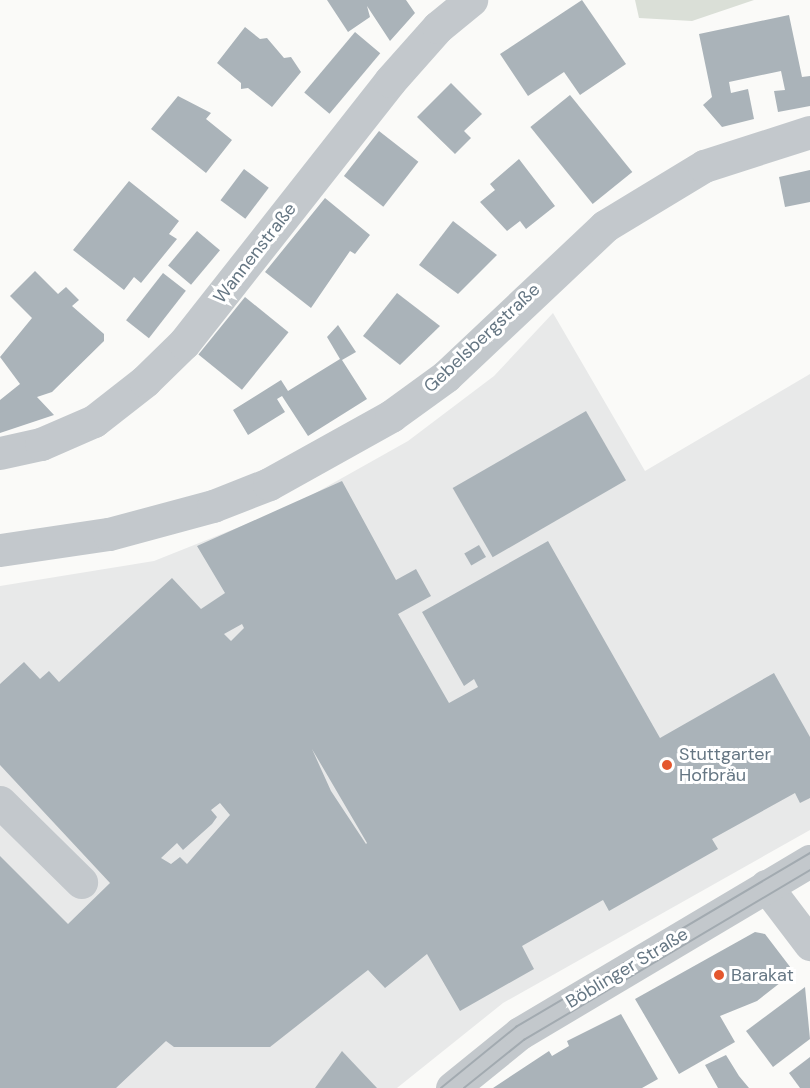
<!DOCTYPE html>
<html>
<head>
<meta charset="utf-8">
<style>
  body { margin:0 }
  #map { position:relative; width:810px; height:1088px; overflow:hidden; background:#fafaf8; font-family:"DM Sans",sans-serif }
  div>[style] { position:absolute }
  .built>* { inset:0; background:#e8e9e9 }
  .green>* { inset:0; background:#dadfd7 }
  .building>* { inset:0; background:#aab3b9; transform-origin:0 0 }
  .minor>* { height:33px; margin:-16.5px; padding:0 16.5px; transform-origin:16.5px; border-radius:16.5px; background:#c3c8cc }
  .tram>* { height:1.5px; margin:-0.75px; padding:0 0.75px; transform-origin:0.75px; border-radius:0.75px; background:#a2aab0 }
  .dots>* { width:16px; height:16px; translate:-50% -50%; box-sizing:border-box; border:3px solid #fff; border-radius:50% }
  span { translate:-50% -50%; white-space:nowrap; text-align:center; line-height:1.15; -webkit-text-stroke:6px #fff; paint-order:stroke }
  .street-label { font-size:18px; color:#657683 }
  .poi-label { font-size:18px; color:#657683 }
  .left { translate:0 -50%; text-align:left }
</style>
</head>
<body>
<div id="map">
  <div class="built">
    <div style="clip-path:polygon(553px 313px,645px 471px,810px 374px,810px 830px,503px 1003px,397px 1088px,0 1088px,0 586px,154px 561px,294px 505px,408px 441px,494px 376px)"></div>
  </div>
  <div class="green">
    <div style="clip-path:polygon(635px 0,754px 0,692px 21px,639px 18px)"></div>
  </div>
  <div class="building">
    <div style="clip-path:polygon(327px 0,406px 0,415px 13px,390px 41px,367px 6px,370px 17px,348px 32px)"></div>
    <div style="clip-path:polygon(582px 0,626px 64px,580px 95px,564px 72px,528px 96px,500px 54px)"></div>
    <div style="clip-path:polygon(789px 15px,802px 77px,810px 76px,810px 106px,778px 112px,774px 91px,785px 90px,781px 71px,729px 82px,731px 93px,748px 89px,754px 119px,722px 127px,703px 105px,712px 97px,699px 34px)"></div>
    <div style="clip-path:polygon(245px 27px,260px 39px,267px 38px,284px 58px,291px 57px,301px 72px,272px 107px,248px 88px,241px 89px,241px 83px,217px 63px)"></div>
    <div style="left:355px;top:32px;width:33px;height:79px;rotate:40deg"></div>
    <div style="clip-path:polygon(451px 83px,482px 114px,464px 131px,471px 138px,455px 154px,417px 117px)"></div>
    <div style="left:570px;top:95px;width:99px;height:51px;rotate:51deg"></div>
    <div style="clip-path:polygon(178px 96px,211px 113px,206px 119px,232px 140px,206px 173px,151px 129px)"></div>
    <div style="left:379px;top:131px;width:50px;height:57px;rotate:38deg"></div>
    <div style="clip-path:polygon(519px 159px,555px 206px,526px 229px,520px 221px,507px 231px,480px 202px,495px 190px,490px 184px)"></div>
    <div style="left:244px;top:169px;width:31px;height:39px;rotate:37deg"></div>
    <div style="clip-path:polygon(810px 170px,810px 202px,785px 207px,779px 177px)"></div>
    <div style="clip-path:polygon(129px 181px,179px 221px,169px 234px,177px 239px,141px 283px,134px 277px,124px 290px,73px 250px)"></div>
    <div style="clip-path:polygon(325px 198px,370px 235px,355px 254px,350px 251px,311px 308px,265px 272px)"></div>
    <div style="clip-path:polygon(453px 221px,497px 255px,458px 294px,419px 265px)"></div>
    <div style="left:197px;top:231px;width:30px;height:45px;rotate:40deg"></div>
    <div style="clip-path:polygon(35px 271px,58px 294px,66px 287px,79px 300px,72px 306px,104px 334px,104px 341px,52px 392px,37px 397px,54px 415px,0 433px,0 400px,20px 384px,0 357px,32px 318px,10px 296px)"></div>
    <div style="left:163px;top:273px;width:29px;height:60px;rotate:38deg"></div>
    <div style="clip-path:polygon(397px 293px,440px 326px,400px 365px,363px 336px)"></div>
    <div style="left:245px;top:297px;width:56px;height:74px;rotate:39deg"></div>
    <div style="clip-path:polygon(338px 325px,356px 352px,342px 360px,367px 399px,308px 436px,282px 396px,277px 399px,285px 412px,248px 435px,233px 410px,281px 380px,288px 391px,340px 359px,327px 337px)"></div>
    <div style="left:586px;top:411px;width:80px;height:154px;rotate:60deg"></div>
    <div style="clip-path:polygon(evenodd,342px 481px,396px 580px,416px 569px,431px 596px,398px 614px,449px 703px,478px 687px,474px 679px,464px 686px,422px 612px,548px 541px,660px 738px,774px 673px,810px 737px,810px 798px,800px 803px,795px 793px,712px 839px,718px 849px,609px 911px,603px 900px,522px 946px,534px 969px,460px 1011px,427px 954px,385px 988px,368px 970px,270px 1047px,174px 1047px,166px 1041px,116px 1088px,0 1088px,0 856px,68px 924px,110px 883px,0 765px,0 684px,24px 662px,40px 679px,49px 671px,59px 682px,172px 578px,201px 609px,225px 593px,197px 546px,342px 481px,242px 624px,244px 628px,231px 641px,224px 634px,242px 624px,342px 481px,312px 749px,367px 843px,366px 844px,331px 791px,312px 749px,342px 481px,220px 803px,230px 815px,187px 864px,180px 857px,171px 864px,161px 858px,177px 843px,183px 850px,212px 824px,217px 817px,211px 810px,220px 803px)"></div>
    <div style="left:479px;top:545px;width:14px;height:17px;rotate:60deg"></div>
    <div style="clip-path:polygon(755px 932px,765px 934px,794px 972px,757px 1001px,720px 1016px,735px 1042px,679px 1074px,635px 999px)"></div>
    <div style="clip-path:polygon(805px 987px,810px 1039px,773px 1067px,746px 1031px)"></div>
    <div style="clip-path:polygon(621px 1014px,658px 1079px,642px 1088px,493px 1088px,549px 1051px,552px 1056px,569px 1046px,567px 1041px)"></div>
    <div style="clip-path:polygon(342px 1051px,377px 1088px,315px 1088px)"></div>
    <div style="clip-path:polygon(726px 1055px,739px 1076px,749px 1088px,718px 1088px,705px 1065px)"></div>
    <div style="clip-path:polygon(810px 1057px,810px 1088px,800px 1088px,789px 1073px)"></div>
  </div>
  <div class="minor">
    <div style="left:0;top:453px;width:42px;rotate:-12.4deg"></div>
    <div style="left:41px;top:444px;width:58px;rotate:-23.5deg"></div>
    <div style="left:94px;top:421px;width:65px;rotate:-38.1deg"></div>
    <div style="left:145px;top:381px;width:54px;rotate:-44.3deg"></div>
    <div style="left:184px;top:343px;width:333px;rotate:-51.8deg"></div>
    <div style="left:390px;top:81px;width:72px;rotate:-48.4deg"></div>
    <div style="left:438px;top:27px;width:43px;rotate:-39.3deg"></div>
    <div style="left:0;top:550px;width:110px;rotate:-8.4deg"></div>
    <div style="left:109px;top:534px;width:108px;rotate:-15.1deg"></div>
    <div style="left:213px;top:506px;width:60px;rotate:-21.4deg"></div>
    <div style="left:269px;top:484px;width:140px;rotate:-29.1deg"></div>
    <div style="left:391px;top:416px;width:68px;rotate:-36deg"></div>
    <div style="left:446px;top:376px;width:219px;rotate:-43.3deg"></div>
    <div style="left:605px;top:226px;width:116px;rotate:-31.2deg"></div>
    <div style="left:704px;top:166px;width:111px;rotate:-17.8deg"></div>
    <div style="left:0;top:802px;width:114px;rotate:44.6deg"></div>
    <div style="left:766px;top:886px;width:73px;rotate:52.8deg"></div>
    <div style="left:452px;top:1088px;width:87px;rotate:-39deg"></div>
    <div style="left:520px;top:1033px;width:337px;rotate:-30.7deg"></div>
  </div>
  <div class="tram">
    <div style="left:441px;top:1088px;width:97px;rotate:-39.1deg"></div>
    <div style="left:516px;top:1027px;width:342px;rotate:-30.6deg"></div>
    <div style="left:464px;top:1088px;width:77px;rotate:-38.7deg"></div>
    <div style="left:524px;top:1040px;width:333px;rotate:-30.7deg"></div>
  </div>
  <div class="dots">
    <div style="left:667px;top:765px;background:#e4572e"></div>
    <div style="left:719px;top:975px;background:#e4572e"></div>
  </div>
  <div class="street-label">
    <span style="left:255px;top:253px;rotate:-52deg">Wannenstraße</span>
    <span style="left:482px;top:338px;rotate:-43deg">Gebelsbergstraße</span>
    <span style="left:627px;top:968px;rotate:-31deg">Böblinger Straße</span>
  </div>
  <div class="poi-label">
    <span class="left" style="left:679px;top:765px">Stuttgarter<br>Hofbräu</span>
    <span class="left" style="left:731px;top:975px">Barakat</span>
  </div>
</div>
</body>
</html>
